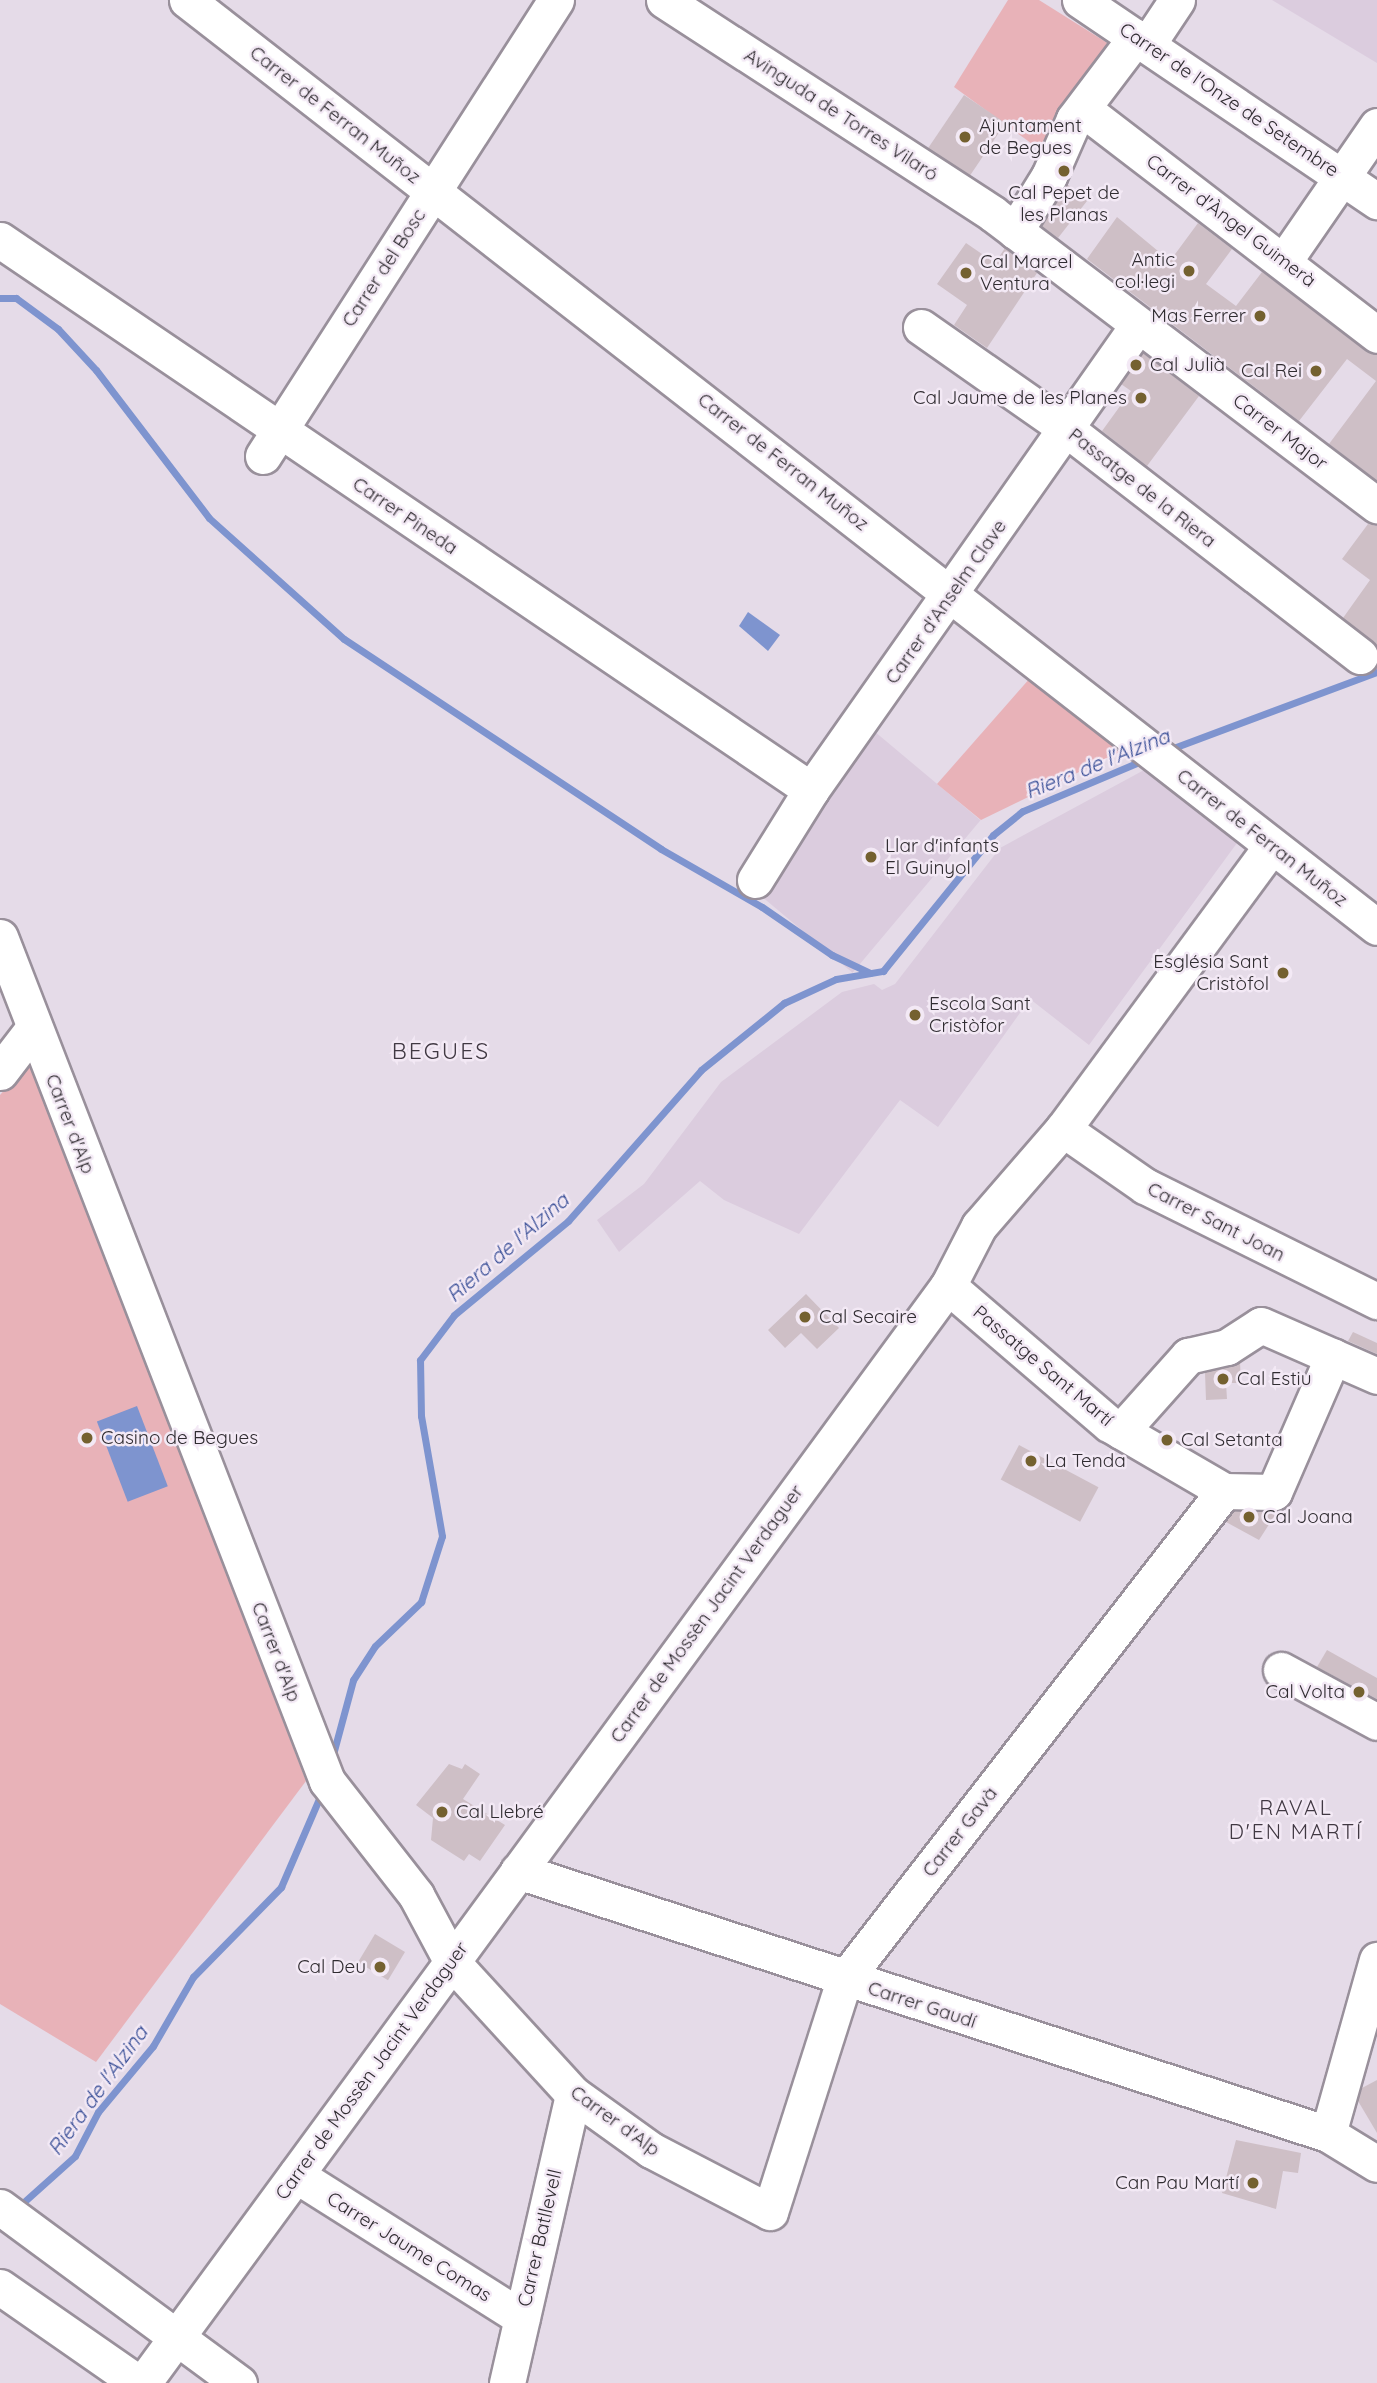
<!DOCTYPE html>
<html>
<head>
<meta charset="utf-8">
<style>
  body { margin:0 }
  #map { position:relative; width:1377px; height:2383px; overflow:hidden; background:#e5dbe8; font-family:Quicksand,sans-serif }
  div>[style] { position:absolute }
  .built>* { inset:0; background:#dbccde; transform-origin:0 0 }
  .green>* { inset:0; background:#e8b2b8 }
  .water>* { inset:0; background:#7e94cf; transform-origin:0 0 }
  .stream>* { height:7px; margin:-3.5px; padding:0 3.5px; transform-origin:3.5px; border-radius:3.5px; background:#7e94cf }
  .building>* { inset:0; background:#cebfc6; transform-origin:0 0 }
  .roads { filter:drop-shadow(2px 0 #99909b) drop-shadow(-2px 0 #99909b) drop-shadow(0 2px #99909b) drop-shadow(0 -2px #99909b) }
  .minor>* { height:35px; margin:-17.5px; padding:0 17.5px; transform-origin:17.5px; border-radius:17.5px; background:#fff }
  .dots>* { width:19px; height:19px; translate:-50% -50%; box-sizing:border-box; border:4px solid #f3e9f5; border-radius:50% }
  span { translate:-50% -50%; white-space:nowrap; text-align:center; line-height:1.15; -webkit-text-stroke:5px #f3e9f5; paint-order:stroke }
  .street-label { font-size:19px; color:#302c31 }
  .poi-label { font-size:19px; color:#302c31 }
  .left { translate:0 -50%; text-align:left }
  .right { translate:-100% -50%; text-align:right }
  .water-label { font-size:21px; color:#374d96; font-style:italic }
  .neighbourhood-label { font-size:21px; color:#413943; letter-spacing:2px }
  .quarter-label { font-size:23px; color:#413943; letter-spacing:2px }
</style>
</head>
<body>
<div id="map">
  <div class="built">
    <div style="clip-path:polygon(1272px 0,1377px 0,1377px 63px)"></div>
    <div style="left:874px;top:731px;width:139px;height:199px;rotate:40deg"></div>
    <div style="clip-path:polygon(1146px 769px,1237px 843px,1089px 1045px,1030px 999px,938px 1127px,900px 1100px,799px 1234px,724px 1200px,700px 1181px,619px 1252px,597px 1220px,644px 1184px,721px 1082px,842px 992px,874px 984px,882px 990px,895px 984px,1000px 848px)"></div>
  </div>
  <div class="green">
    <div style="clip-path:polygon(1008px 0,1039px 0,1117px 49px,1046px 154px,954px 87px)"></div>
    <div style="clip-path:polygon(1031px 677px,1120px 752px,981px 820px,937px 784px)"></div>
    <div style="clip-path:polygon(30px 1061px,306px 1781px,96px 2062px,0 2004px,0 1095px)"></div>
  </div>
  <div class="water">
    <div style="clip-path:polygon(748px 612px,780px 635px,768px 651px,739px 626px)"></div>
    <div style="left:137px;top:1406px;width:86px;height:43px;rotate:69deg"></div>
  </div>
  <div class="stream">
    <div style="left:0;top:298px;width:16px"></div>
    <div style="left:16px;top:298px;width:52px;rotate:36.4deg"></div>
    <div style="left:58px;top:329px;width:56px;rotate:47.2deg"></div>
    <div style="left:96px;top:370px;width:186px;rotate:52.6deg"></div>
    <div style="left:209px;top:518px;width:181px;rotate:41.9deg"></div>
    <div style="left:344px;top:639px;width:380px;rotate:33.5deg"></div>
    <div style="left:661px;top:849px;width:116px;rotate:29.9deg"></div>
    <div style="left:762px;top:907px;width:85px;rotate:34.4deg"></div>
    <div style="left:832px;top:955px;width:42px;rotate:25.3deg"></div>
    <div style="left:1168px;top:750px;width:223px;rotate:-20.5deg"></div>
    <div style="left:332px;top:1758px;width:81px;rotate:-74.9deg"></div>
    <div style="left:353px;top:1680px;width:40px;rotate:-57.1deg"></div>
    <div style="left:375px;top:1646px;width:64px;rotate:-43.7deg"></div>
    <div style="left:421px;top:1602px;width:69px;rotate:-72.3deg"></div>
    <div style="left:442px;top:1536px;width:122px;rotate:-99.9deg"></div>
    <div style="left:421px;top:1416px;width:56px;rotate:-91deg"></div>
    <div style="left:420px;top:1360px;width:56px;rotate:-52.9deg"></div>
    <div style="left:454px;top:1315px;width:148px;rotate:-39.5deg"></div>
    <div style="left:568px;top:1221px;width:201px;rotate:-48.6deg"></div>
    <div style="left:701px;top:1070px;width:107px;rotate:-38.9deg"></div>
    <div style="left:784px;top:1003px;width:57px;rotate:-24.8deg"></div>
    <div style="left:836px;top:979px;width:48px;rotate:-9.7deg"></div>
    <div style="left:883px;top:971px;width:175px;rotate:-51deg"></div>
    <div style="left:993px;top:835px;width:38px;rotate:-39deg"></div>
    <div style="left:1023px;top:811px;width:131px;rotate:-22.9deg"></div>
    <div style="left:16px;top:2209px;width:79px;rotate:-41.9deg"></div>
    <div style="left:75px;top:2156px;width:50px;rotate:-62.4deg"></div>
    <div style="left:98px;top:2112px;width:86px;rotate:-50.2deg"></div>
    <div style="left:153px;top:2046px;width:80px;rotate:-59.9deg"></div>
    <div style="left:193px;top:1977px;width:126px;rotate:-45.6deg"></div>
    <div style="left:281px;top:1887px;width:103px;rotate:-66.7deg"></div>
  </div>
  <div class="building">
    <div style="left:964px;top:95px;width:50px;height:64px;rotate:34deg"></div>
    <div style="clip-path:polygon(1067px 184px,1087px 201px,1058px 238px,1042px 226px)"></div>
    <div style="clip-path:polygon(1117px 217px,1170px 261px,1198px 223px,1232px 249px,1206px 284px,1236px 306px,1262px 272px,1377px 355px,1377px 481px,1329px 444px,1376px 381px,1347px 359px,1299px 421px,1087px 259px)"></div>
    <div style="clip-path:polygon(966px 243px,995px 263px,1005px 248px,1037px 273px,987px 348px,954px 325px,967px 305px,937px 284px)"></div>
    <div style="clip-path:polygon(1143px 353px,1199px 396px,1147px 466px,1102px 431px,1131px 391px,1121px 384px)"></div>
    <div style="clip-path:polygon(1368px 524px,1377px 526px,1377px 646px,1343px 618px,1370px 580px,1342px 559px)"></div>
    <div style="clip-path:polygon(806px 1294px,839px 1328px,817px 1349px,801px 1333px,785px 1348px,768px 1330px)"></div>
    <div style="clip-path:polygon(1353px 1332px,1377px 1343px,1377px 1354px,1348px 1341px)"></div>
    <div style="clip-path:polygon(1240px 1362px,1241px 1383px,1226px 1383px,1227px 1399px,1206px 1400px,1205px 1373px)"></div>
    <div style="left:1019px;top:1445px;width:90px;height:39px;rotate:28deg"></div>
    <div style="clip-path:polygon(1234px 1511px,1271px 1512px,1275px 1515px,1259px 1540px,1226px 1522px)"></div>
    <div style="clip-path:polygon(1327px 1650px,1377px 1678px,1377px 1699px,1317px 1667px)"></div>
    <div style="clip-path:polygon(449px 1764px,462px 1769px,465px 1764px,480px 1774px,463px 1799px,505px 1825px,480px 1861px,469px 1854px,464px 1861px,431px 1840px,433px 1818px,416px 1805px)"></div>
    <div style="left:375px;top:1934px;width:35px;height:33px;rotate:31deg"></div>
    <div style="clip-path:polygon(1377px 2080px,1377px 2133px,1358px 2101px,1362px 2088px)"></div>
    <div style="clip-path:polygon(1236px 2140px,1301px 2153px,1298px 2173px,1283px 2171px,1276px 2209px,1222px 2193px)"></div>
  </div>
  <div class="roads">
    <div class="minor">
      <div style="left:187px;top:0;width:1508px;rotate:37.92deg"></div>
      <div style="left:664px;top:0;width:392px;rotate:33deg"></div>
      <div style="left:993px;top:214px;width:482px;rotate:37.2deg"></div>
      <div style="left:1080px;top:0;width:359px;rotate:34.1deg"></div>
      <div style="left:1147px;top:45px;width:54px;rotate:-56.3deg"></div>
      <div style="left:1083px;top:109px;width:371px;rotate:37.5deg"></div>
      <div style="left:1015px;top:231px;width:65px;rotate:-58.3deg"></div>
      <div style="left:1049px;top:176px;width:62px;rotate:-66.3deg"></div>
      <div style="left:1074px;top:119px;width:103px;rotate:-52.9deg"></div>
      <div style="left:0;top:240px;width:980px;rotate:34.14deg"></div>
      <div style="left:1284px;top:261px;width:164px;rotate:-55.4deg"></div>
      <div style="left:921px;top:327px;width:176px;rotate:35deg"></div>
      <div style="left:1065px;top:428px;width:373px;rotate:37.7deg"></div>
      <div style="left:263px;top:456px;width:542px;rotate:-57.28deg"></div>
      <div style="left:755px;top:880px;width:106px;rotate:-58.1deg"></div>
      <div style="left:811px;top:790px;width:568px;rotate:-54.88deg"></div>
      <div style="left:0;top:937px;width:905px;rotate:68.82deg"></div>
      <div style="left:327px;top:1781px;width:145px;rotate:52deg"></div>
      <div style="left:416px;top:1895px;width:76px;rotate:61.8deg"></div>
      <div style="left:452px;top:1962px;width:179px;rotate:47.5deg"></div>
      <div style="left:573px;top:2094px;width:96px;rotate:35.7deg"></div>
      <div style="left:651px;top:2150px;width:134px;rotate:27.5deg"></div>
      <div style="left:770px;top:2212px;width:244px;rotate:-72.3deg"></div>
      <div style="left:844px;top:1980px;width:619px;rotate:-52.15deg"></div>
      <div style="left:0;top:1072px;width:54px;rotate:-52.5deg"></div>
      <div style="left:1063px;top:1129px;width:100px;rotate:34.8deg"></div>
      <div style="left:1145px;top:1186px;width:259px;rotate:26.4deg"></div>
      <div style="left:948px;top:1286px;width:212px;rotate:40.6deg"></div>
      <div style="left:1109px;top:1424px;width:133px;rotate:30.2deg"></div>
      <div style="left:1224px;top:1491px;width:50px;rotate:1.1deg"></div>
      <div style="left:1274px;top:1492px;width:148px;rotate:-66.5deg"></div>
      <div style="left:1121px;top:1431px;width:101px;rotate:-48.2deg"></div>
      <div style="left:1188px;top:1356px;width:40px;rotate:-13deg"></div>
      <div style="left:1227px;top:1347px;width:40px;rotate:-32.9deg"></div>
      <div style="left:1261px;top:1325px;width:127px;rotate:23.7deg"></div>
      <div style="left:1281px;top:1670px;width:109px;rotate:28.4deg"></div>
      <div style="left:518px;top:1871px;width:852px;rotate:17.99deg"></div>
      <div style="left:1328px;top:2134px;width:57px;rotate:31.5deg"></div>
      <div style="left:1328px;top:2134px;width:181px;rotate:-74.3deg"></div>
      <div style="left:296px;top:2175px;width:267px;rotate:32.3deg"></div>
      <div style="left:0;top:2207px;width:297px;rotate:36.4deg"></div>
      <div style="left:0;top:2287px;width:168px;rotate:34.8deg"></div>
      <div style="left:143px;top:2383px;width:1361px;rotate:-53.73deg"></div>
      <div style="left:948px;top:1286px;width:68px;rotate:-62.7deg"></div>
      <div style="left:979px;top:1226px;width:128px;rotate:-49.1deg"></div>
      <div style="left:1063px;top:1129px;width:350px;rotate:-53.6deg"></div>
      <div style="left:507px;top:2383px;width:296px;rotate:-77.1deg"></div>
    </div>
  </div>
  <div class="dots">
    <div style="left:965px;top:137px;background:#746130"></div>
    <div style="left:1064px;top:171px;background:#746130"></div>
    <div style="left:1189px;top:271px;background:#746130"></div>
    <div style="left:966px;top:273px;background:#746130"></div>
    <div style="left:1260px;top:316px;background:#746130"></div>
    <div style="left:1136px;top:365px;background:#746130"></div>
    <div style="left:1316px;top:371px;background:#746130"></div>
    <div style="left:1141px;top:398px;background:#746130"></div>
    <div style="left:871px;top:857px;background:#746130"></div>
    <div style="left:1283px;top:973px;background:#746130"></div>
    <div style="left:915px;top:1015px;background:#746130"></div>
    <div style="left:805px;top:1317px;background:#746130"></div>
    <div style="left:1223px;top:1379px;background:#746130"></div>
    <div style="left:87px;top:1438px;background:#746130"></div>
    <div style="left:1167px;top:1440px;background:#746130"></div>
    <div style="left:1031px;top:1461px;background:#746130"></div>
    <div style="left:1249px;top:1517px;background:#746130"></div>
    <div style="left:1359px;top:1692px;background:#746130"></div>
    <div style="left:442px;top:1812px;background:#746130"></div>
    <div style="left:380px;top:1967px;background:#746130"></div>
    <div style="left:1253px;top:2183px;background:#746130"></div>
  </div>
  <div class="street-label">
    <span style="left:1229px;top:100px;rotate:34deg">Carrer de l'Onze de Setembre</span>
    <span style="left:335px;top:115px;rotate:38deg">Carrer de Ferran Muñoz</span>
    <span style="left:841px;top:115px;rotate:33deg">Avinguda de Torres Vilaró</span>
    <span style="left:1231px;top:221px;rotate:37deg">Carrer d'Àngel Guimerà</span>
    <span style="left:384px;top:268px;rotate:-57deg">Carrer del Bosc</span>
    <span style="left:1280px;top:432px;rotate:37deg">Carrer Major</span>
    <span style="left:783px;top:462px;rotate:38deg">Carrer de Ferran Muñoz</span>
    <span style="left:1142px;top:488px;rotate:38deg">Passatge de la Riera</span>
    <span style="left:405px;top:516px;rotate:34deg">Carrer Pineda</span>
    <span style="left:946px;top:602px;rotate:-55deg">Carrer d'Anselm Clave</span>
    <span style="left:1262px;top:838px;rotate:38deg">Carrer de Ferran Muñoz</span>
    <span style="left:70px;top:1124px;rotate:69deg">Carrer d'Alp</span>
    <span style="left:1216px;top:1222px;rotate:27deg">Carrer Sant Joan</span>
    <span style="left:1043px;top:1366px;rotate:40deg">Passatge Sant Martí</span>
    <span style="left:707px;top:1614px;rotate:-54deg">Carrer de Mossèn Jacint Verdaguer</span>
    <span style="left:276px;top:1652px;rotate:69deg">Carrer d'Alp</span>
    <span style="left:960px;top:1832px;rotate:-52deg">Carrer Gavà</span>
    <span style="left:922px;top:2005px;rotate:18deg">Carrer Gaudí</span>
    <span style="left:372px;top:2071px;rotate:-54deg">Carrer de Mossèn Jacint Verdaguer</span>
    <span style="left:615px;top:2121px;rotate:36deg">Carrer d'Alp</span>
    <span style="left:540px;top:2238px;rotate:-77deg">Carrer Batllevell</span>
    <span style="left:409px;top:2247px;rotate:32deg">Carrer Jaume Comas</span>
  </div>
  <div class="poi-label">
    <span class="left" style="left:979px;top:137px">Ajuntament<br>de Begues</span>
    <span style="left:1064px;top:204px">Cal Pepet de<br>les Planas</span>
    <span class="right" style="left:1175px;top:271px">Antic<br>col·legi</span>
    <span class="left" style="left:980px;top:273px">Cal Marcel<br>Ventura</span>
    <span class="right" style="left:1246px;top:316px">Mas Ferrer</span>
    <span class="left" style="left:1150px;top:365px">Cal Julià</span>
    <span class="right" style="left:1302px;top:371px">Cal Rei</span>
    <span class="right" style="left:1127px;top:398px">Cal Jaume de les Planes</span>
    <span class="left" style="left:885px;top:857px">Llar d'infants<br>El Guinyol</span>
    <span class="right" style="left:1269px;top:973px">Església Sant<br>Cristòfol</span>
    <span class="left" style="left:929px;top:1015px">Escola Sant<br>Cristòfor</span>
    <span class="left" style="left:819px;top:1317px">Cal Secaire</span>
    <span class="left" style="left:1237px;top:1379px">Cal Estiu</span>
    <span class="left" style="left:101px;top:1438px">Casino de Begues</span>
    <span class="left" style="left:1181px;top:1440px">Cal Setanta</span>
    <span class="left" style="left:1045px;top:1461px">La Tenda</span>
    <span class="left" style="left:1263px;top:1517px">Cal Joana</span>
    <span class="right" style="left:1345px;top:1692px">Cal Volta</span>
    <span class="left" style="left:456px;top:1812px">Cal Llebré</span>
    <span class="right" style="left:366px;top:1967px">Cal Deu</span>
    <span class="right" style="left:1239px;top:2183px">Can Pau Martí</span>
  </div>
  <div class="water-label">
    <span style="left:1097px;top:763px;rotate:-22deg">Riera de l'Alzina</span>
    <span style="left:507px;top:1247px;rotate:-41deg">Riera de l'Alzina</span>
    <span style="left:97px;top:2090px;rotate:-54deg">Riera de l'Alzina</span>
  </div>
  <div class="neighbourhood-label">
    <span style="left:1296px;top:1819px">RAVAL<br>D'EN MARTÍ</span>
  </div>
  <div class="quarter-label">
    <span style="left:441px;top:1051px">BEGUES</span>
  </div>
</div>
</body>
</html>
